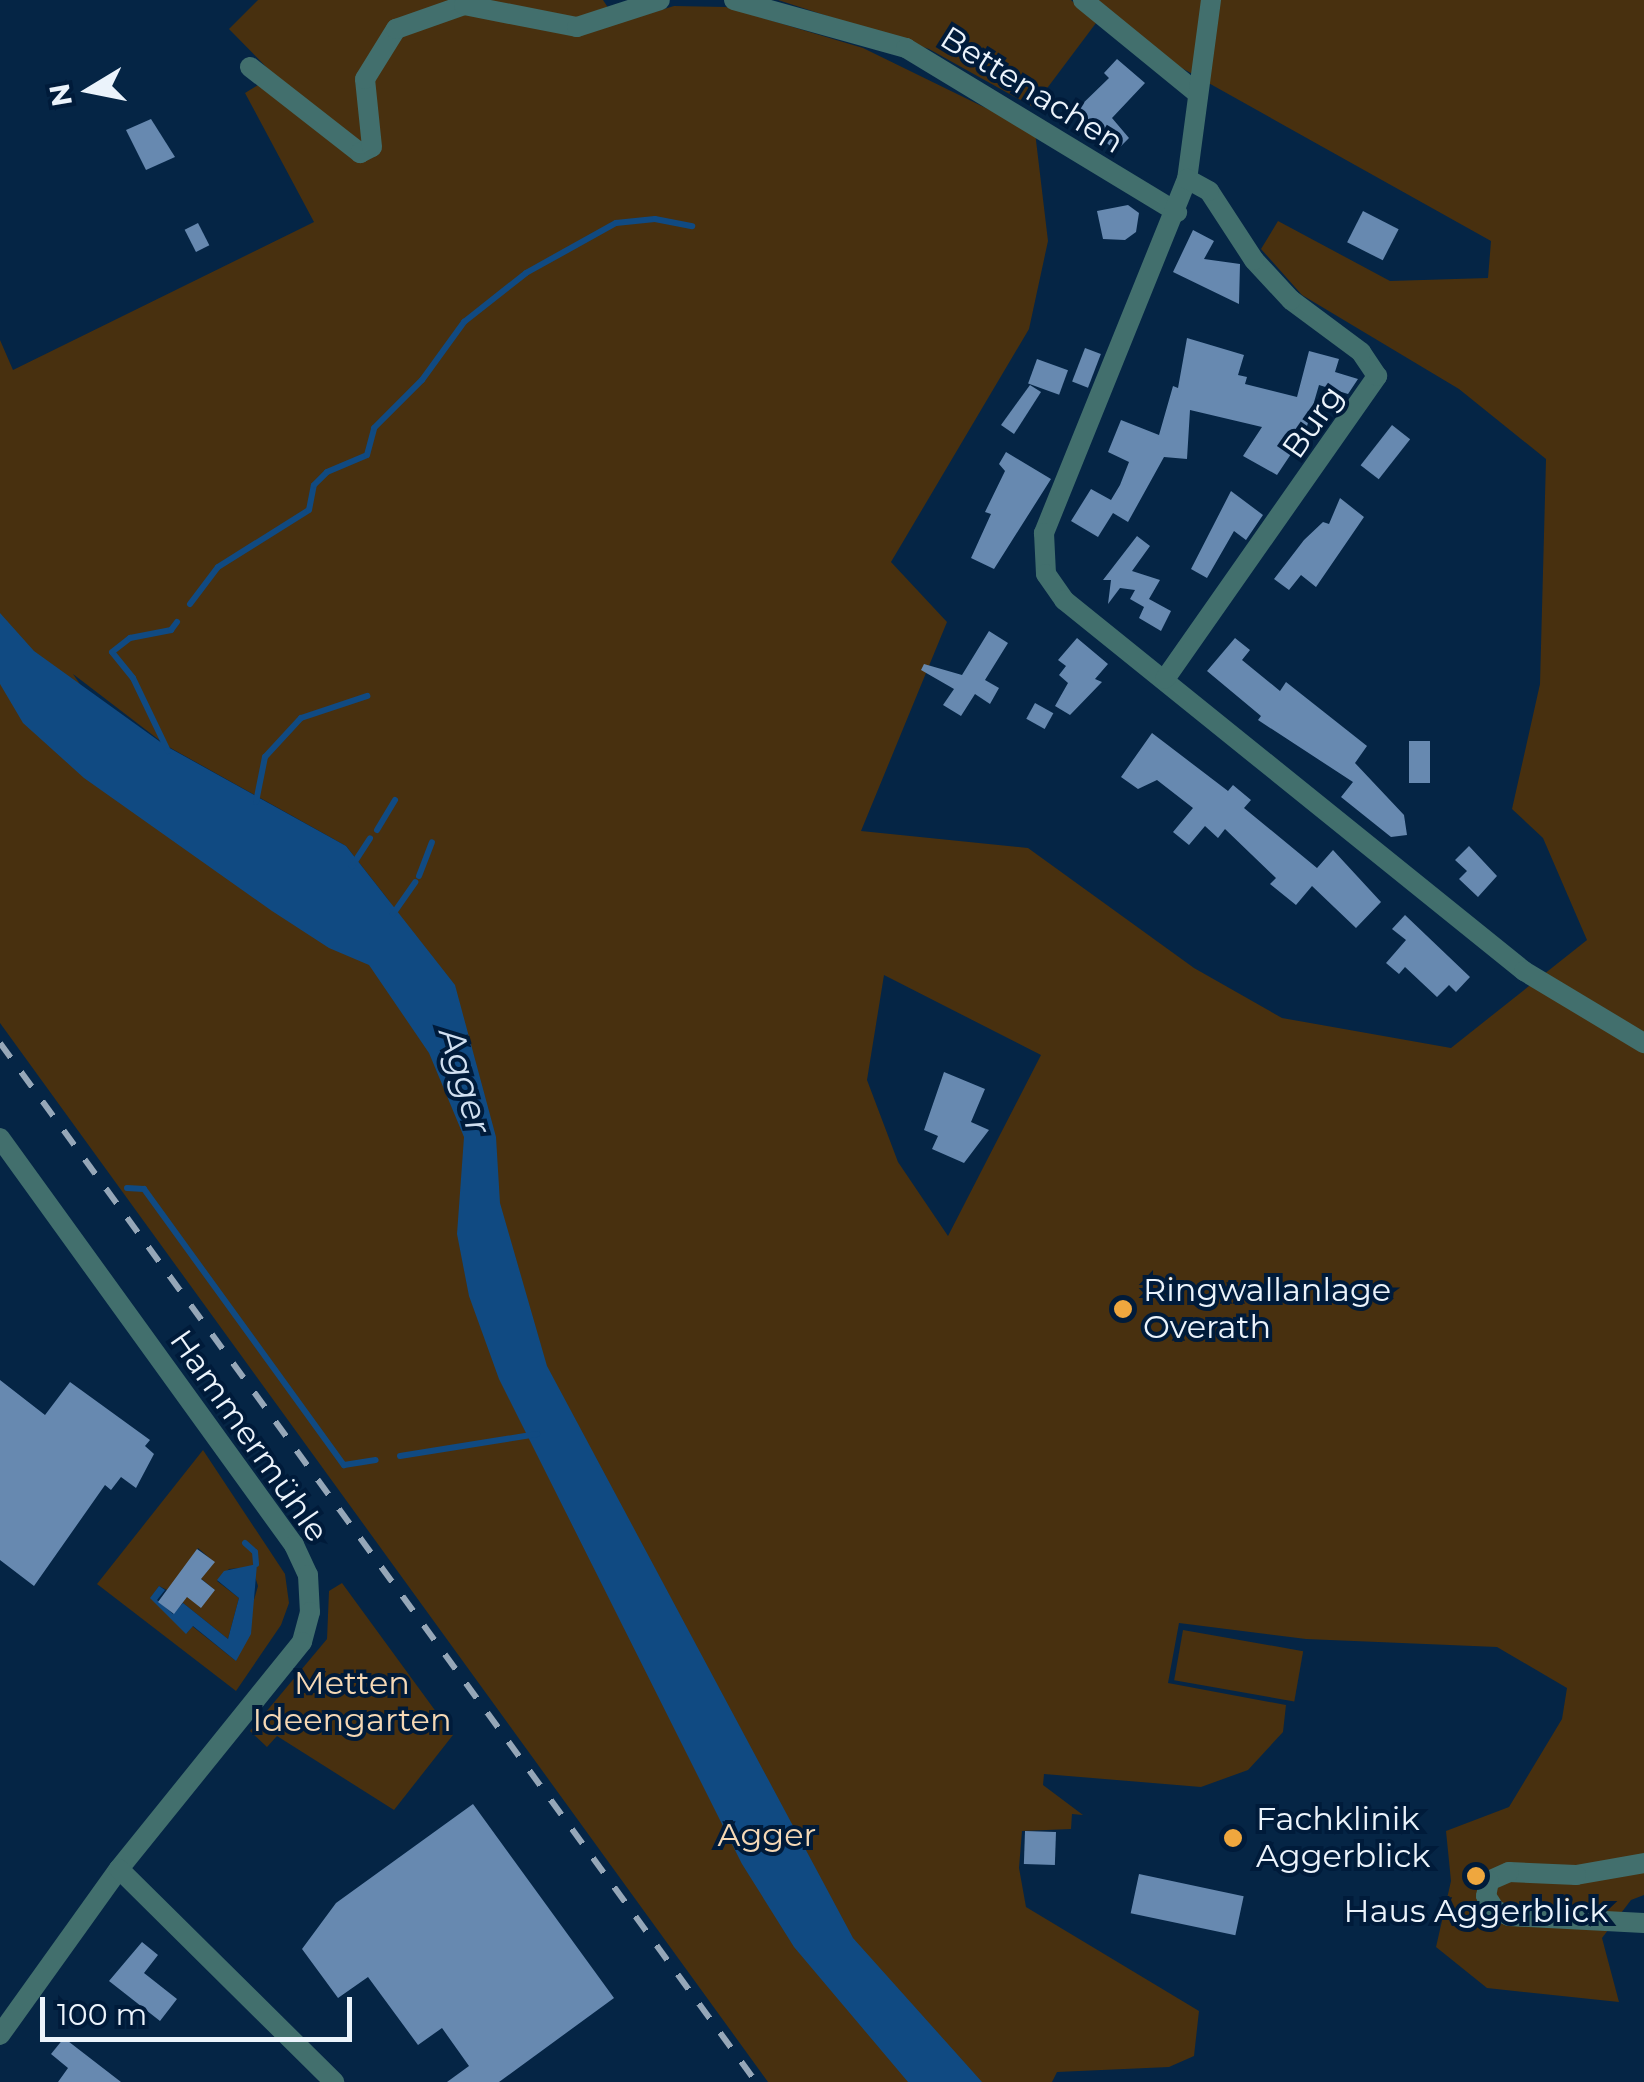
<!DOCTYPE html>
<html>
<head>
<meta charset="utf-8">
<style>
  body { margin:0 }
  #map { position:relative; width:1644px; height:2082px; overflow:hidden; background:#052545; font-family:Montserrat,sans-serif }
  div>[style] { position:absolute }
  .green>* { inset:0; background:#48300f; transform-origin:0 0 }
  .water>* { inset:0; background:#104a82 }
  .stream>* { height:6px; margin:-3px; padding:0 3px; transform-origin:3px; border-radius:3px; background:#104a82 }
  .building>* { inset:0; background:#6789b0; transform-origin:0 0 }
  .street>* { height:20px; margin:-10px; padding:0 10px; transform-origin:10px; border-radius:10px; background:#426f6d }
  .rail>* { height:6px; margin-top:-3px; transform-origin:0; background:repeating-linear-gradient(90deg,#96a7b8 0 18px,transparent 0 36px) }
  .dots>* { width:28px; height:28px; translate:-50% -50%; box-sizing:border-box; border:5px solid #001b3a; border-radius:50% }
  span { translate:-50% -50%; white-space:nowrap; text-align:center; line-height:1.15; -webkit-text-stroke:8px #001b3a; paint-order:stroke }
  .street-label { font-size:32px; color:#ebf3fb }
  .poi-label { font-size:32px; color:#ebf3fb }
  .left { translate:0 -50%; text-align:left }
  .park-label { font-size:32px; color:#f5d8b5 }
  .water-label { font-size:35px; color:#d0dff0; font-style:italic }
  .north { position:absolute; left:40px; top:40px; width:100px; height:100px; -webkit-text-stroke:8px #001b3a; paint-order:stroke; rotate:260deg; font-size:28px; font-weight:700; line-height:40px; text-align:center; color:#ebf3fb }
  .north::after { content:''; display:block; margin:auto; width:35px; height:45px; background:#ebf3fb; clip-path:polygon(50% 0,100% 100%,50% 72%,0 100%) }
  .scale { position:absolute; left:40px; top:1997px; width:312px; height:45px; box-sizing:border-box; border:5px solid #ebf3fb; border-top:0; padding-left:12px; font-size:30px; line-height:35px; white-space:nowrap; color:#ebf3fb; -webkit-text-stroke:8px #001b3a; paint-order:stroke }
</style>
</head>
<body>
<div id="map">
  <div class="green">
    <div style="clip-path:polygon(evenodd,258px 0,603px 0,618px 23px,674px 6px,726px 7px,863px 48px,1035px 132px,1048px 241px,1029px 329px,891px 562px,947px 622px,861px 831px,1028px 848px,1194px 968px,1282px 1018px,1451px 1048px,1587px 940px,1543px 838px,1512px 809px,1540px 684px,1546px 459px,1459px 389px,1302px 295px,1261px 249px,1278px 221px,1390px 281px,1488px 278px,1491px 241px,1171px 62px,1098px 0,1644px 0,1644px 1895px,1631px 1900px,1602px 1938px,1619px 2002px,1487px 1988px,1436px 1947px,1451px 1881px,1446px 1831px,1509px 1807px,1562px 1719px,1567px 1688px,1497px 1647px,1306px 1639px,1179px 1623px,1168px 1683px,1286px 1705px,1283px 1732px,1248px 1770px,1201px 1787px,1044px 1774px,1043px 1785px,1083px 1815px,1072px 1814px,1071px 1829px,1022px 1831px,1019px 1868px,1026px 1907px,1199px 2011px,1194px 2056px,1169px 2067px,1057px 2072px,1052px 2082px,768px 2082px,0 1023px,0 340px,13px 370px,314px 222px,245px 93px,274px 75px,229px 29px,258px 0,73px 674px,167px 746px,346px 846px,390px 902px,117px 738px,73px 674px,258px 0,884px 975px,1041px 1055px,948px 1236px,898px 1162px,867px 1080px,884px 975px)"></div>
    <div style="clip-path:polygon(778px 0,1071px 0,1096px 23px,1033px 107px,929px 49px)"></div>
    <div style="clip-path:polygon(evenodd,203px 1450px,285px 1574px,289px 1603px,281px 1625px,236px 1691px,97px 1584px,203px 1450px,198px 1548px,214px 1562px,199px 1577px,215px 1590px,184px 1596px,183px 1603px,228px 1639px,239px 1598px,217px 1581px,229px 1569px,252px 1567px,258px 1586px,236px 1661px,192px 1626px,187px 1633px,151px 1598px,159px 1586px,169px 1591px,198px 1548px)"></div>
    <div style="clip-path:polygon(342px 1583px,453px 1735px,394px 1810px,277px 1736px,267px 1747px,250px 1731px,327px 1639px,329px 1591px)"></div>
    <div style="left:1183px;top:1630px;width:122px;height:51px;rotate:10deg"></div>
  </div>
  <div class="water">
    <div style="clip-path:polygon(0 613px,34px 651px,166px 746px,346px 846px,455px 985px,496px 1137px,500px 1203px,547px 1366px,853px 1938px,982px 2082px,908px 2082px,794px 1947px,742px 1864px,499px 1379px,469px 1296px,457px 1234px,464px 1137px,429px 1053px,369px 965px,329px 948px,272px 911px,84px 778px,23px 723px,0 684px)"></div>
    <div style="clip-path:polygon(257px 1564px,251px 1634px,236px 1661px,193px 1626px,186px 1634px,150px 1598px,159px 1586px,165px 1590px,157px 1600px,173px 1614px,183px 1603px,228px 1639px,239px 1598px,217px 1580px,224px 1571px)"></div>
  </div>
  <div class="stream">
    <div style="left:190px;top:604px;width:46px;rotate:-52.9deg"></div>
    <div style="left:218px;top:567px;width:107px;rotate:-32.1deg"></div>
    <div style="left:309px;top:510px;width:25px;rotate:-79deg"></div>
    <div style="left:314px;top:485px;width:18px;rotate:-45deg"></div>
    <div style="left:327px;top:472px;width:43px;rotate:-23deg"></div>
    <div style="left:367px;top:455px;width:28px;rotate:-75deg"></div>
    <div style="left:374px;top:428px;width:68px;rotate:-45deg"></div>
    <div style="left:422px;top:380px;width:72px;rotate:-54.1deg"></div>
    <div style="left:464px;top:322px;width:79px;rotate:-38.3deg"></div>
    <div style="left:526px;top:273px;width:103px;rotate:-29.1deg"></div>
    <div style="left:616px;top:223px;width:39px;rotate:-6deg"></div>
    <div style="left:655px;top:219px;width:38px;rotate:11deg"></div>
    <div style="left:168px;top:751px;width:81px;rotate:-115.6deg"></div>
    <div style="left:133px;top:678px;width:33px;rotate:-129deg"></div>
    <div style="left:112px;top:652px;width:23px;rotate:-38deg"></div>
    <div style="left:130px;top:638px;width:42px;rotate:-11deg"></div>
    <div style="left:171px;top:630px;width:10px;rotate:-53deg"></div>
    <div style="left:256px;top:802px;width:46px;rotate:-78.7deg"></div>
    <div style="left:265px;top:757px;width:53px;rotate:-47.3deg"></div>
    <div style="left:301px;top:718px;width:70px;rotate:-18.4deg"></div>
    <div style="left:377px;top:830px;width:35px;rotate:-59deg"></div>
    <div style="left:352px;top:866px;width:33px;rotate:-57deg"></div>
    <div style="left:419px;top:876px;width:36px;rotate:-69deg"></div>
    <div style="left:393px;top:914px;width:39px;rotate:-55deg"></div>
    <div style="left:127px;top:1188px;width:17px;rotate:3deg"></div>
    <div style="left:144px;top:1189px;width:341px;rotate:54.1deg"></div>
    <div style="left:344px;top:1465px;width:32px;rotate:-9deg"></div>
    <div style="left:400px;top:1456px;width:139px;rotate:-9.1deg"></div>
    <div style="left:245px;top:1543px;width:13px;rotate:42deg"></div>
    <div style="left:255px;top:1552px;width:12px;rotate:85deg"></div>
  </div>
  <div class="building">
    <div style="clip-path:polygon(1117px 59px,1145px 83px,1112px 118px,1129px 138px,1116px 151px,1073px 113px,1109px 78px,1104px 73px)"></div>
    <div style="clip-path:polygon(151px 119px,175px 157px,146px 170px,126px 130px)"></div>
    <div style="clip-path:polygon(1128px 205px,1139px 213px,1136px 232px,1125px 240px,1103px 239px,1097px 211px)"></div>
    <div style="left:1363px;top:211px;width:40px;height:35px;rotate:27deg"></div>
    <div style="left:198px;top:223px;width:25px;height:15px;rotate:63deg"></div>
    <div style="clip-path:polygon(1193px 230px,1214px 241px,1204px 259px,1240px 264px,1239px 304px,1173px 272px)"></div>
    <div style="clip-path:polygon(1187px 338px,1244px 355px,1238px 375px,1247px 377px,1245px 384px,1297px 397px,1309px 351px,1339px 359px,1335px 372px,1358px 379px,1348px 394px,1319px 385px,1305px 433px,1277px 475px,1243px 456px,1262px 427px,1190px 410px,1187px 459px,1164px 457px,1128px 522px,1113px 513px,1098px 537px,1071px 521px,1091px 489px,1111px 500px,1120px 485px,1129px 462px,1108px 452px,1121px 420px,1159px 435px,1173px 386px,1178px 388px)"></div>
    <div style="left:1085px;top:348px;width:17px;height:36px;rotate:21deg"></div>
    <div style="left:1037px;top:359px;width:33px;height:26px;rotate:20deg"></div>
    <div style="clip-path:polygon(1030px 385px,1041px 392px,1014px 434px,1001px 425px)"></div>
    <div style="left:1392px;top:425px;width:23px;height:51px;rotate:38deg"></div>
    <div style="clip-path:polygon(1006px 452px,1051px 479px,994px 569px,971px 558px,991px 514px,985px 512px,1005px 471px,999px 464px)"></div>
    <div style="clip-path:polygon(1231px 491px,1263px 515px,1246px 540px,1234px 531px,1207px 578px,1191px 569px)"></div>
    <div style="clip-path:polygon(1340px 498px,1364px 517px,1316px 587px,1301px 575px,1289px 590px,1274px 579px,1304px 540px,1323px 522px,1329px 524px)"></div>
    <div style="clip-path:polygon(1137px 536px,1150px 546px,1132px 571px,1160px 580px,1149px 599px,1171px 611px,1161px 631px,1139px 618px,1144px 607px,1130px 599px,1135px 590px,1120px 588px,1108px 604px,1111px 580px,1103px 580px)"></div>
    <div style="clip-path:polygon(989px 631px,1008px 643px,985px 680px,999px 688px,990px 704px,975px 694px,961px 716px,943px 705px,954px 689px,921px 670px,924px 664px,962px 675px)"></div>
    <div style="clip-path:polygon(1077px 638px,1108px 664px,1095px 679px,1102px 682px,1070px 715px,1055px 706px,1068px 683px,1059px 675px,1066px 666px,1058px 660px)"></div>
    <div style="clip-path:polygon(1235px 638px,1250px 650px,1242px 660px,1280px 691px,1286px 682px,1367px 746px,1355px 763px,1404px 815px,1407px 835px,1391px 837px,1341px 797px,1353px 782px,1258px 720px,1261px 716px,1207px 671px)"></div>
    <div style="left:1035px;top:703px;width:21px;height:18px;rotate:29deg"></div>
    <div style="clip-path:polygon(1152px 733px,1228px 791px,1233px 785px,1251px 800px,1244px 808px,1317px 868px,1333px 850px,1381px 902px,1356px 928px,1312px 886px,1296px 905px,1270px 884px,1276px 878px,1225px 829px,1218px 838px,1205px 826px,1189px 845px,1173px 832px,1193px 808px,1157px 780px,1138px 789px,1121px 777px)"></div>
    <div style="left:1409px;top:741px;width:21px;height:42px"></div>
    <div style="clip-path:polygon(1469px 846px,1497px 876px,1478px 897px,1459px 879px,1467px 871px,1455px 860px)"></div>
    <div style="clip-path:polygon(1405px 915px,1470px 977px,1456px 992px,1449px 985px,1437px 997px,1405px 967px,1399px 974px,1386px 963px,1406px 940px,1392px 929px)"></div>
    <div style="clip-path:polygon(944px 1072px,985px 1089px,971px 1122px,989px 1130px,964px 1163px,932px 1149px,938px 1136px,924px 1130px)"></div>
    <div style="clip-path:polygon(0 1380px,45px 1415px,70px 1382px,150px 1440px,145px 1446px,154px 1454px,136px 1488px,121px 1477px,111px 1490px,105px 1485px,34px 1586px,0 1560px)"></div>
    <div style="clip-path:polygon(197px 1549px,215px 1562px,201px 1579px,215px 1590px,201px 1608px,187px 1597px,174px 1614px,158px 1602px)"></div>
    <div style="clip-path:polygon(473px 1804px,614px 1998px,499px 2082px,447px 2082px,469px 2066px,442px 2028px,418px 2045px,368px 1977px,338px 1998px,302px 1949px,336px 1903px)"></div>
    <div style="left:1056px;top:1832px;width:33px;height:31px;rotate:92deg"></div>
    <div style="left:1139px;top:1874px;width:107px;height:40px;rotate:12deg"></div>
    <div style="clip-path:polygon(142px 1942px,158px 1955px,144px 1973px,177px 1999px,160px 2021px,109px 1981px)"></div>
    <div style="clip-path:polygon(64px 2038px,121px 2082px,58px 2082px,68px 2068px,51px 2054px)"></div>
  </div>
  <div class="street">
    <div style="left:734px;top:0;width:179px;rotate:15.6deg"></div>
    <div style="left:906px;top:48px;width:317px;rotate:31.2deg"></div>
    <div style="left:1083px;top:0;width:147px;rotate:39.2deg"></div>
    <div style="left:1211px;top:0;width:181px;rotate:97.6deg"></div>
    <div style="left:1187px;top:179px;width:382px;rotate:112deg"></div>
    <div style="left:1044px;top:533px;width:41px;rotate:87.2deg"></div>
    <div style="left:1046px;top:574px;width:32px;rotate:55deg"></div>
    <div style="left:1064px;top:600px;width:591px;rotate:38.89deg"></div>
    <div style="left:1524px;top:971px;width:140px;rotate:31deg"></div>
    <div style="left:250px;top:67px;width:140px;rotate:38deg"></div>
    <div style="left:360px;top:153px;width:13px;rotate:-27deg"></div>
    <div style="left:372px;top:147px;width:68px;rotate:-95.9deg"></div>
    <div style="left:365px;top:79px;width:59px;rotate:-58.2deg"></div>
    <div style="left:396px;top:29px;width:72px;rotate:-19.4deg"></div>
    <div style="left:464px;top:5px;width:115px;rotate:11deg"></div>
    <div style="left:577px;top:27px;width:87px;rotate:-18deg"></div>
    <div style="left:1165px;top:679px;width:370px;rotate:-55deg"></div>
    <div style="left:1377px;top:376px;width:29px;rotate:-124deg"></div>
    <div style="left:1361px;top:352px;width:87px;rotate:-143.4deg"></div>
    <div style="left:1291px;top:300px;width:54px;rotate:-132.8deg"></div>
    <div style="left:1254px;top:260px;width:82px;rotate:-123.1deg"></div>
    <div style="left:1209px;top:191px;width:25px;rotate:-151deg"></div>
    <div style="left:0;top:1138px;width:502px;rotate:54.16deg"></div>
    <div style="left:294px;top:1545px;width:33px;rotate:65deg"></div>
    <div style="left:308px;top:1575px;width:37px;rotate:87deg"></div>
    <div style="left:310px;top:1612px;width:31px;rotate:105deg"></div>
    <div style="left:302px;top:1642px;width:292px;rotate:128.9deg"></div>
    <div style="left:1644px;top:1863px;width:69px;rotate:170deg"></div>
    <div style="left:1576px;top:1875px;width:67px;rotate:-177.4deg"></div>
    <div style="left:1509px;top:1872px;width:22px;rotate:156deg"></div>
    <div style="left:1489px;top:1881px;width:15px;rotate:101deg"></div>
    <div style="left:1486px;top:1896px;width:17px;rotate:57deg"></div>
    <div style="left:1495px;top:1910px;width:15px;rotate:23deg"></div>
    <div style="left:1509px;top:1916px;width:135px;rotate:3deg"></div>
    <div style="left:0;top:2035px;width:204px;rotate:-54.4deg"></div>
    <div style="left:119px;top:1869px;width:303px;rotate:44.7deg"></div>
  </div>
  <div class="rail">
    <div style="left:0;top:1043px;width:1285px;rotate:53.96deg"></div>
  </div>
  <div class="dots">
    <div style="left:1123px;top:1309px;background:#efa73e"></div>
    <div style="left:1233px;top:1838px;background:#efa73e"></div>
    <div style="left:1476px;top:1876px;background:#efa73e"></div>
  </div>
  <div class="street-label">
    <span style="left:1032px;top:90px;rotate:32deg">Bettenachen</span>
    <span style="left:1313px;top:422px;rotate:-55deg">Burg</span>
    <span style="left:249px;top:1436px;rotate:55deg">Hammermühle</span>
  </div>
  <div class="poi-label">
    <span class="left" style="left:1143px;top:1309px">Ringwallanlage<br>Overath</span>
    <span class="left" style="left:1256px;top:1838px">Fachklinik<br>Aggerblick</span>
    <span style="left:1476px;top:1911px">Haus Aggerblick</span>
  </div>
  <div class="park-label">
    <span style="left:352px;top:1702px">Metten<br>Ideengarten</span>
    <span style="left:767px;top:1835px">Agger</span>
  </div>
  <div class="water-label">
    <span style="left:465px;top:1081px;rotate:74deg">Agger</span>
  </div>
  <div class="north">N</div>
  <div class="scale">100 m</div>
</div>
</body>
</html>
